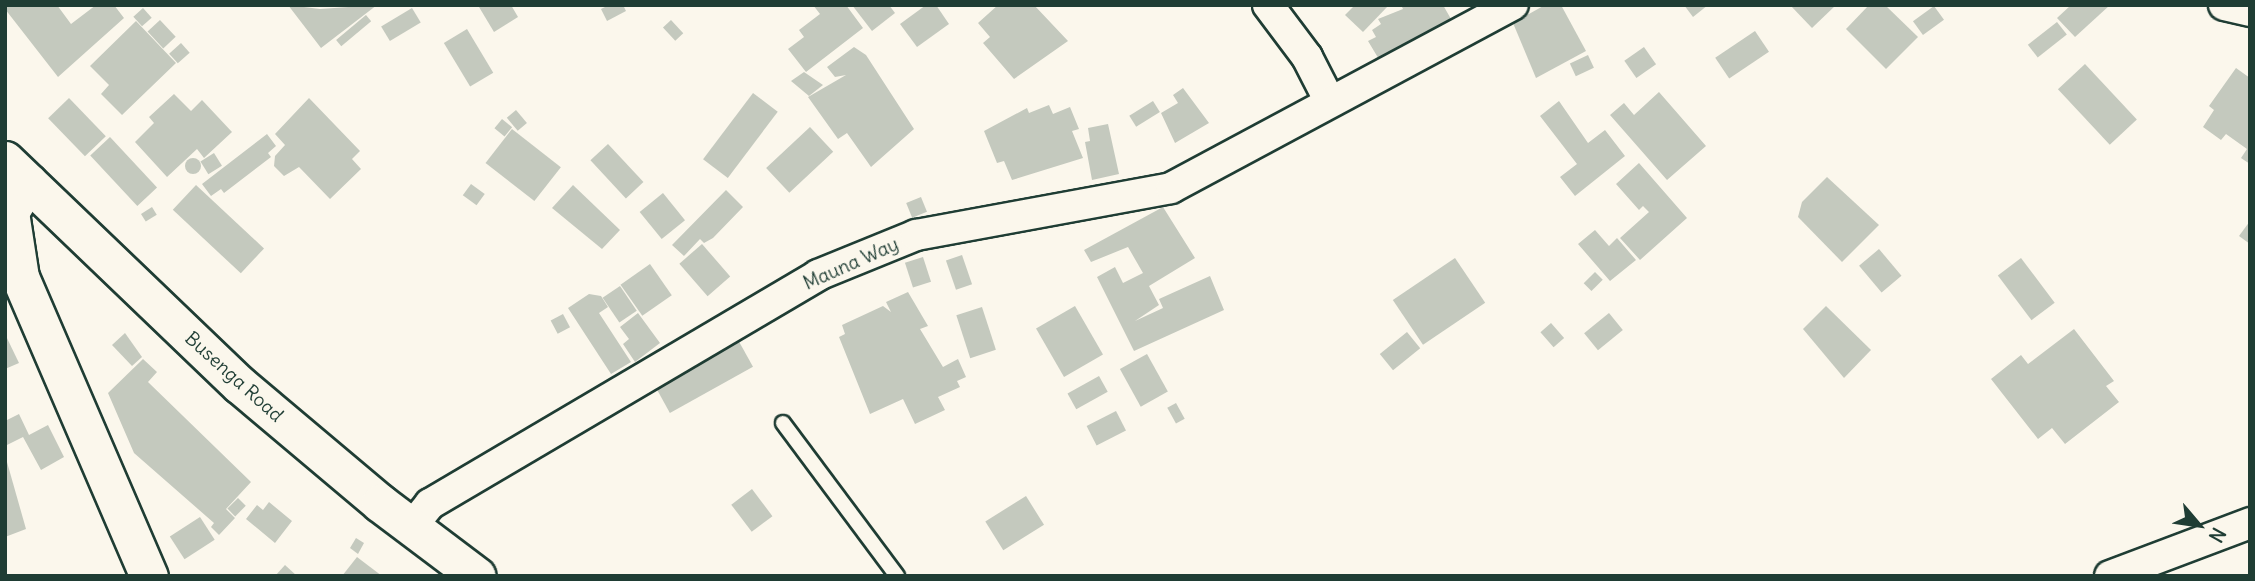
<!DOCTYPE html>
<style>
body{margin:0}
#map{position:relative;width:2255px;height:581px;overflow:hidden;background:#fbf7ec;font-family:Delius,sans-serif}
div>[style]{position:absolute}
.building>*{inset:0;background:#c4c9be;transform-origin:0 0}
.round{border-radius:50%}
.roads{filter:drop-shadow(2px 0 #1f3d34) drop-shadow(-2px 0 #1f3d34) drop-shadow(0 2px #1f3d34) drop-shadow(0 -2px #1f3d34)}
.service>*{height:14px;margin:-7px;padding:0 7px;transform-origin:7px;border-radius:7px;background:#fbf7ec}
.minor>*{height:30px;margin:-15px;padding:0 15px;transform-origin:15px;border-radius:15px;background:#fbf7ec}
.tertiary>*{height:37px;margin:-18.5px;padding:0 18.5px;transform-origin:18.5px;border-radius:18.5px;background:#fbf7ec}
span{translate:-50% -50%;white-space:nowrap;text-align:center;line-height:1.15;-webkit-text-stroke:5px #fbf7ec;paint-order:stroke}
.street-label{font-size:19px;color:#1f3d34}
.frame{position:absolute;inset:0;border:7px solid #1f3d34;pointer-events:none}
.north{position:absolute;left:2164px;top:490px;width:70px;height:70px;-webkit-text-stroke:5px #fbf7ec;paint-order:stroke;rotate:119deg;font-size:19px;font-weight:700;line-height:28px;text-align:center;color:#1f3d34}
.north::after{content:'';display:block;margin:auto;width:24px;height:32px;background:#1f3d34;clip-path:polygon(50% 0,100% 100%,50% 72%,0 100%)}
</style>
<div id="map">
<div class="building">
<i style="clip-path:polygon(8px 5px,57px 5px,71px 24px,96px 5px,114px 5px,124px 18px,58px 77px,5px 9px)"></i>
<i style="clip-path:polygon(288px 5px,320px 9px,377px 5px,321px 48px)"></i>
<i style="clip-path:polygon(511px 5px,518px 17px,494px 32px,479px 7px)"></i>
<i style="clip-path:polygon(609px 5px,623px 5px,626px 11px,607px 21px,601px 9px)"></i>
<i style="clip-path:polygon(813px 5px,846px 5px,863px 28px,806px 72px,788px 49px,804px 37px,799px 30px,820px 14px)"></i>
<i style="clip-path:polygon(852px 5px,889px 5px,895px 13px,872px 31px)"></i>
<i style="clip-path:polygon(926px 5px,936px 5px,949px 24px,917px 47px,900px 24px)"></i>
<i style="clip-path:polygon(998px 5px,1034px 5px,1068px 41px,1014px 79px,983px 43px,990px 37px,978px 23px)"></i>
<i style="clip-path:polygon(1355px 5px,1389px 5px,1363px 32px,1345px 15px)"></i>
<i style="clip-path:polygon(1401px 5px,1443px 5px,1455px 26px,1383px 66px,1368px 41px,1376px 37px,1372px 30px,1381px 24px,1378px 19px,1403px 9px)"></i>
<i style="clip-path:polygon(1545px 5px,1561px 5px,1586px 51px,1536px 78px,1513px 23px)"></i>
<i style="clip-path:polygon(1684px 5px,1708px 5px,1693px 17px)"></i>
<i style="clip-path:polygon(1790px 5px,1836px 5px,1812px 28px)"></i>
<i style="clip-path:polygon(1869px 5px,1885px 5px,1918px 37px,1886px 69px,1846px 29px)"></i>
<i style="clip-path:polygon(2071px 5px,2110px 5px,2075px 37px,2057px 18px)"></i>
<i style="left:1934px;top:6px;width:17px;height:26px;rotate:54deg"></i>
<i style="left:143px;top:8px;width:13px;height:13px;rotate:48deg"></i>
<i style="left:412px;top:8px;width:17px;height:36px;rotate:59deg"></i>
<i style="left:366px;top:15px;width:8px;height:39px;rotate:50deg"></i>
<i style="left:160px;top:20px;width:23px;height:17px;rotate:47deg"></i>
<i style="left:671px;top:20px;width:18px;height:11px;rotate:47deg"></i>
<i style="clip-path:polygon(136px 21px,176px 63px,122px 115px,101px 94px,109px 85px,90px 66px)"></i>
<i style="left:2057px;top:22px;width:16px;height:37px;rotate:52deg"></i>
<i style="left:467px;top:29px;width:51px;height:27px;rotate:59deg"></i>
<i style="left:1755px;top:31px;width:25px;height:48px;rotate:56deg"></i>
<i style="left:181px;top:43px;width:13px;height:16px;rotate:48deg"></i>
<i style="clip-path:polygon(854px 47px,866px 55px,914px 129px,871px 167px,847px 133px,838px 139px,808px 97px,846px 75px,835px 77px,827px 67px)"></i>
<i style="left:1644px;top:47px;width:21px;height:24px;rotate:55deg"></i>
<i style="left:1588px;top:55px;width:14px;height:20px;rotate:65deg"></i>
<i style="left:2085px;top:64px;width:76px;height:37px;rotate:47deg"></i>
<i style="clip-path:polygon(2236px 68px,2250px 78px,2250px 164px,2241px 158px,2247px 149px,2226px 134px,2221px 140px,2203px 127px,2214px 110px,2209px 106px)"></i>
<i style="clip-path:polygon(804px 72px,823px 85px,809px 96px,791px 81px)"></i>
<i style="clip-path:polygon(1183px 88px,1209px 123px,1175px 143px,1161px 113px,1178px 103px,1173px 95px)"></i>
<i style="clip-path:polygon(1659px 92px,1706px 146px,1667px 180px,1610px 115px,1624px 103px,1634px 115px)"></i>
<i style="left:753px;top:93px;width:31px;height:83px;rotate:37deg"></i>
<i style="clip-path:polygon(174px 94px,191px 111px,202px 100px,232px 132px,204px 158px,197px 149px,167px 177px,135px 142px,154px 123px,149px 117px)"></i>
<i style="left:69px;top:98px;width:53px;height:29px;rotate:46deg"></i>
<i style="clip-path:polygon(309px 98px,360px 151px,352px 159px,361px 169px,330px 199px,299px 167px,284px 176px,274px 166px,275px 156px,285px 145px,275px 134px)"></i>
<i style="left:1153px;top:101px;width:13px;height:28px;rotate:58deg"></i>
<i style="clip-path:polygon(1559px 101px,1588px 143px,1605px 130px,1625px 156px,1575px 196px,1560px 177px,1577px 164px,1540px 116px)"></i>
<i style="clip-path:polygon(1049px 105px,1053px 114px,1070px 107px,1079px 129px,1072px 131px,1083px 158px,1012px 180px,1004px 161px,997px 163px,984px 131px,1027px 108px,1029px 113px)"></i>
<i style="left:516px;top:110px;width:17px;height:12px;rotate:50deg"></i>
<i style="left:502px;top:119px;width:13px;height:12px;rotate:39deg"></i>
<i style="clip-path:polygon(1108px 124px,1119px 174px,1092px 180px,1085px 142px,1090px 141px,1088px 128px)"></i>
<i style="left:810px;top:127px;width:34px;height:60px;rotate:47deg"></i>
<i style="left:512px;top:129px;width:62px;height:43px;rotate:38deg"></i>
<i style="clip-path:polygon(267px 134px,276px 146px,268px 153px,271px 157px,224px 193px,221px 189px,211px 196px,202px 184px)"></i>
<i style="left:110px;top:137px;width:69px;height:27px;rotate:47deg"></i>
<i style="left:608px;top:144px;width:52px;height:24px;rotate:47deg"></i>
<i style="left:214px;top:153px;width:15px;height:16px;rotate:58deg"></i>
<i class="round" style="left:185px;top:158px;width:16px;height:16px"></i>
<i style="clip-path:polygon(1639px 163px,1687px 218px,1640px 260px,1620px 238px,1649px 212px,1643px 206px,1639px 210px,1616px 184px)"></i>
<i style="clip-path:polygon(1827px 177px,1879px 225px,1842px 262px,1798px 217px,1802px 202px)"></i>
<i style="left:471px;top:184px;width:17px;height:14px;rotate:36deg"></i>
<i style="left:196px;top:185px;width:93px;height:34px;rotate:43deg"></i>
<i style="clip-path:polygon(573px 185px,620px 230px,602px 249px,552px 208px)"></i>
<i style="clip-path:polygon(726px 190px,743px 207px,713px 238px,704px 243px,700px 239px,684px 256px,672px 245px)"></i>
<i style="left:663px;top:193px;width:35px;height:30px;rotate:51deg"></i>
<i style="left:921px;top:197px;width:16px;height:16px;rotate:68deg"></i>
<i style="left:152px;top:207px;width:9px;height:13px;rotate:58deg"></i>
<i style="clip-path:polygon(1163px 207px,1195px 258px,1149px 286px,1159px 305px,1135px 321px,1163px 308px,1159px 299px,1210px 276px,1224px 310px,1134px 351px,1097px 277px,1115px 267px,1123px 283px,1143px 273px,1128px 247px,1091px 262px,1084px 250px)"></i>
<i style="clip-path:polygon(2250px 221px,2250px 244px,2239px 236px)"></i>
<i style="clip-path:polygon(1595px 230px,1609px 246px,1617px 238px,1636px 260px,1610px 281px,1578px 244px)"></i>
<i style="left:702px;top:244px;width:43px;height:30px;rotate:49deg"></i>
<i style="left:1879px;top:249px;width:35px;height:26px;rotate:50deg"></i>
<i style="left:962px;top:255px;width:31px;height:17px;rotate:71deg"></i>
<i style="left:923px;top:257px;width:26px;height:19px;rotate:72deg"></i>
<i style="left:1455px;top:258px;width:54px;height:75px;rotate:56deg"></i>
<i style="left:2021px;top:258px;width:56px;height:29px;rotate:53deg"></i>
<i style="left:650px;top:264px;width:38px;height:36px;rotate:55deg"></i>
<i style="left:1595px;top:272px;width:11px;height:16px;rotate:45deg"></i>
<i style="left:620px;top:286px;width:30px;height:21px;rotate:56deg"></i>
<i style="clip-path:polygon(908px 292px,928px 326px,920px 329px,943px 367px,958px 359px,966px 377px,957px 381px,960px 387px,938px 397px,945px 410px,915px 424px,903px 399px,870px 414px,839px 337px,845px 334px,842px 325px,883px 306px,891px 312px,886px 302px)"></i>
<i style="clip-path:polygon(589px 294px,601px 296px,608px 307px,599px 313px,631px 362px,611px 374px,568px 308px)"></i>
<i style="left:1075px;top:306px;width:56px;height:45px;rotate:60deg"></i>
<i style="clip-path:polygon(1826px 306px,1871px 350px,1844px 378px,1803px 329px)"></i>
<i style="left:982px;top:307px;width:45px;height:27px;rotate:72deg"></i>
<i style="clip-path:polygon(638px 313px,660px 343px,635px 362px,623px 344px,629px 339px,620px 327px)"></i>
<i style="left:1609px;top:313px;width:22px;height:32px;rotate:51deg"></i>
<i style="left:563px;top:314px;width:15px;height:14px;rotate:62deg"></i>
<i style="left:1551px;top:323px;width:20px;height:14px;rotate:49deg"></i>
<i style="clip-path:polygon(2074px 329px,2114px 381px,2106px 386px,2119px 402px,2065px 444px,2052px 428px,2038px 439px,1991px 379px,2021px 355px,2028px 364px)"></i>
<i style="left:1407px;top:332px;width:21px;height:35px;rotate:51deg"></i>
<i style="clip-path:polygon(125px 333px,142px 357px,132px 366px,112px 345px)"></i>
<i style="clip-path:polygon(5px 334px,19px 363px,5px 369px)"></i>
<i style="left:737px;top:338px;width:33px;height:95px;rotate:61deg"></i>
<i style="left:1147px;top:354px;width:43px;height:31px;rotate:61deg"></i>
<i style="clip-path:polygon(143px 359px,157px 372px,148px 382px,251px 482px,226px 509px,235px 518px,219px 535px,211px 527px,214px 523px,134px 453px,108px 393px)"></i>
<i style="left:1099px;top:376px;width:18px;height:36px;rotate:61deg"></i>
<i style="left:1176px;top:403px;width:18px;height:10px;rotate:61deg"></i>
<i style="left:1116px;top:411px;width:22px;height:33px;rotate:63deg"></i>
<i style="clip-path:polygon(19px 414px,29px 435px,48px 425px,64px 457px,41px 470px,23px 437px,5px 446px,5px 421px)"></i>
<i style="clip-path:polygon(5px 455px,26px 529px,5px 537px)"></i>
<i style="left:752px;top:489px;width:34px;height:26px;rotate:53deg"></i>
<i style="left:1026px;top:496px;width:34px;height:48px;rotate:58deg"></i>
<i style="left:238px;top:498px;width:11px;height:15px;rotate:45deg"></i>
<i style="clip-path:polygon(269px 502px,292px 521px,275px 543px,246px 519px,257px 505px,263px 510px)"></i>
<i style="left:200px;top:517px;width:27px;height:36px;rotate:57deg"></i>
<i style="clip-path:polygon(356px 538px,364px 543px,358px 554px,350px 548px)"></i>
<i style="clip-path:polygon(357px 557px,382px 576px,342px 576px)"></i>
<i style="clip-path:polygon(285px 565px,297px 576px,275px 576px)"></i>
</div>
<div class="roads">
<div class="service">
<i style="left:783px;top:423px;width:191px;rotate:53.3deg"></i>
</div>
<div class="minor">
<i style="left:1268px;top:5px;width:65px;rotate:53.1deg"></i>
<i style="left:1307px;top:57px;width:48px;rotate:62.9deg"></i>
<i style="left:2224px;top:5px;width:27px;rotate:13deg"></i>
<i style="left:413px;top:525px;width:27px;rotate:-51deg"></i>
<i style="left:430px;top:504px;width:451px;rotate:-30.5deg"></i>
<i style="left:818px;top:275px;width:106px;rotate:-22.2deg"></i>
<i style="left:916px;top:235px;width:259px;rotate:-10.4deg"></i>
<i style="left:1171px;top:188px;width:388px;rotate:-28.2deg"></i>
<i style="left:2110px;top:576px;width:150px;rotate:-20.7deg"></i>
</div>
<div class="tertiary">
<i style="left:5px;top:160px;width:325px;rotate:43.8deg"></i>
<i style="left:240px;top:385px;width:183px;rotate:40.1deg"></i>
<i style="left:380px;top:503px;width:121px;rotate:37deg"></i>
<i style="left:28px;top:182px;width:35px;rotate:121deg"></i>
<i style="left:10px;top:212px;width:66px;rotate:81.3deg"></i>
<i style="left:20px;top:277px;width:326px;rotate:66.7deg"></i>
</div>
</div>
<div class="street-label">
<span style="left:851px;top:264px;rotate:-24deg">Mauna Way</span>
<span style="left:234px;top:377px;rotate:42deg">Busenga Road</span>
</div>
<div class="frame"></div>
<div class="north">N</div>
</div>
